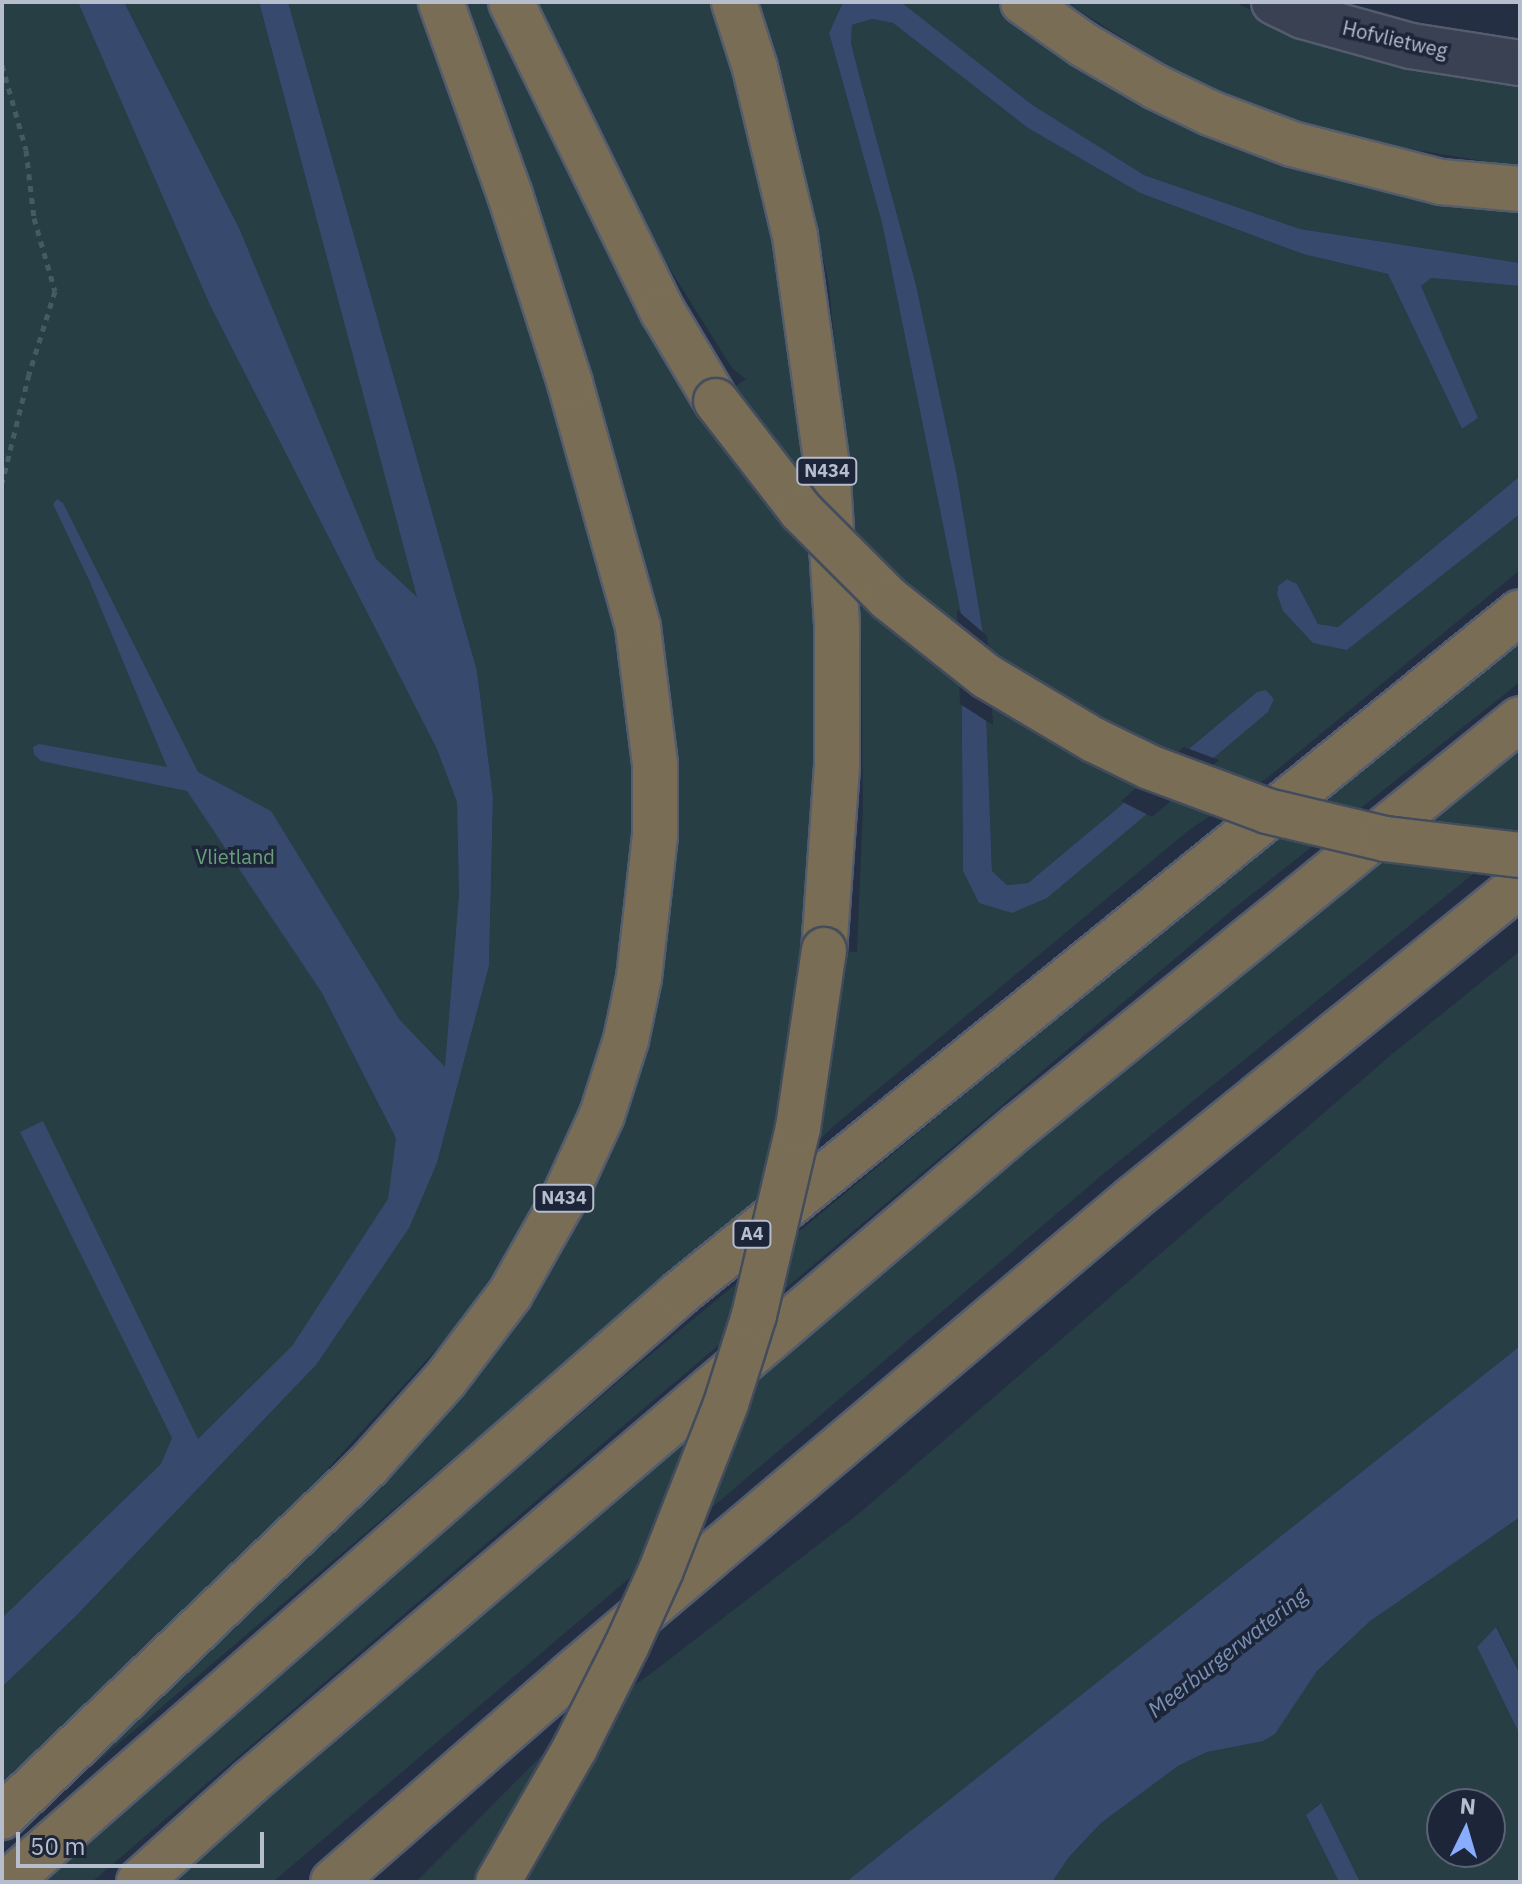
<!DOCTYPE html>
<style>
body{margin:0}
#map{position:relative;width:1522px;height:1884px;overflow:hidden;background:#242f43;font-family:"IBM Plex Sans",sans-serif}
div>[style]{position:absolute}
.green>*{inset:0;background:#263e44}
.water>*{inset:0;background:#37496c}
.pier>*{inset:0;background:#242f43}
.path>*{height:5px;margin-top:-2.5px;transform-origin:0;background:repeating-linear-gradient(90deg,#455b61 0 6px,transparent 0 12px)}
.roads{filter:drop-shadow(2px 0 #545c6d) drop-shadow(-2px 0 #545c6d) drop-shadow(0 2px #545c6d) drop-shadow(0 -2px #545c6d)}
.minor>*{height:44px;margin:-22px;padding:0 22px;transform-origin:22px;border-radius:22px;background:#394153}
.highway>*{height:44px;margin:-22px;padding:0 22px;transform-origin:22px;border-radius:22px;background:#796e55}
.bridges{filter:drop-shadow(2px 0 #434c5d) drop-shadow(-2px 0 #434c5d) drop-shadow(0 2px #434c5d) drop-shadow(0 -2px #434c5d)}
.highway-bridge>*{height:44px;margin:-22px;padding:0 22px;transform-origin:22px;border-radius:22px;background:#796e55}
span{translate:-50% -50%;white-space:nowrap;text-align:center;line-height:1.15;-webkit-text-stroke:7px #1d2638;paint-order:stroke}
.shield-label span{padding:2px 6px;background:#1d2638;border:2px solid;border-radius:6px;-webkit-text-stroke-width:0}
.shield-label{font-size:18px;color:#b6bdcd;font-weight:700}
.street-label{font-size:20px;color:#b6bdcd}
.park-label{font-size:20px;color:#6b9f7b}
.water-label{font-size:22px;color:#7b90b6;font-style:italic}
.frame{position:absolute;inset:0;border:4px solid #b6bdcd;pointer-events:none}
.north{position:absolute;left:1426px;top:1788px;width:80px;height:80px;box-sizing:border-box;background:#1d2638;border:2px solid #5a6274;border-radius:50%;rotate:5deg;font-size:22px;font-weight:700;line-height:32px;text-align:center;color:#b6bdcd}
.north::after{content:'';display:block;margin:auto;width:28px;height:36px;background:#88adff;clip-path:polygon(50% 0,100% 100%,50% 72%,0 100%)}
.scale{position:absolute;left:16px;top:1832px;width:248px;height:36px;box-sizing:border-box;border:4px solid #b6bdcd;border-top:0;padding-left:10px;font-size:24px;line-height:28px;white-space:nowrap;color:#b6bdcd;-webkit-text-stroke:6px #1d2638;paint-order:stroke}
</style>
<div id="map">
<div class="green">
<i style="clip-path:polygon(2px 2px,95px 2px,465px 754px,469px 958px,450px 1073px,404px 1200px,294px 1369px,2px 1661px)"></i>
<i style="clip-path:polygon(124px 2px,259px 2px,418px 598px,376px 560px,240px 230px)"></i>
<i style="clip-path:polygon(288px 2px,424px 2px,560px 383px,618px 640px,640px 801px,620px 974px,601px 1048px,577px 1116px,528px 1222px,461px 1322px,312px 1486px,2px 1793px,2px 1687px,77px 1615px,316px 1365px,437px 1163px,489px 966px,493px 797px,477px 671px)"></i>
<i style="clip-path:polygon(450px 2px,492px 2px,697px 412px,746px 379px,732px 368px,658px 250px,535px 2px,722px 2px,762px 145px,818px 476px,825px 765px,807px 949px,857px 952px,863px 804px,861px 621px,829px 285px,796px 132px,758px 2px,843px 2px,829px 33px,882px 223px,961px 614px,963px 871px,1012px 913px,1257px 692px,1028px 883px,1007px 885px,992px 871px,983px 633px,957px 476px,916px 285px,861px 82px,851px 43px,852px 25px,872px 19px,893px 23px,1028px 128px,1140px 193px,1303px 254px,1388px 274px,1462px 429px,1478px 418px,1420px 286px,1431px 278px,1520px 286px,1520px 476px,1338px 627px,1318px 624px,1297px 584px,1288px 579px,1278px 586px,1277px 594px,1347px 650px,1520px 514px,1520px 570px,1266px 779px,1189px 830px,835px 1125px,762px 1195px,2px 1843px,2px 1836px,569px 1224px,667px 822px)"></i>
<i style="clip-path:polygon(901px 2px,1005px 2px,1081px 56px,1520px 203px,1520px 263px,1300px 229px,1144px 175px,1031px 104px)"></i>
<i style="clip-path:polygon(1066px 2px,1234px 2px,1292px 29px,1520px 74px,1520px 167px,1398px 147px,1295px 123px,1176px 72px)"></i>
<i style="clip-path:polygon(1520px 643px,1520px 682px,1237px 906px,629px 1421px,92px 1882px,40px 1882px,626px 1375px,1223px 880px)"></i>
<i style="clip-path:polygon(1520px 742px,1520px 836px,1102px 1175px,273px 1882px,170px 1882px,474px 1614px,1057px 1117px)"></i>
<i style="clip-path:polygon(1520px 951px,1520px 1346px,846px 1882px,416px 1882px,560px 1737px,649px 1675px,862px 1511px,1391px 1055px)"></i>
<i style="clip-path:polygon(evenodd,1520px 1517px,1520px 1674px,1497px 1627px,1477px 1647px,1520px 1735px,1520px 1882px,1360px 1882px,1320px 1803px,1306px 1815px,1339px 1882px,1052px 1882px,1069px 1857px,1101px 1823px,1178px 1766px,1207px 1752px,1275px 1734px,1317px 1671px,1369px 1622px,1520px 1517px,1442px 1804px,1490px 1804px,1490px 1852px,1442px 1852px,1442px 1804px)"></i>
</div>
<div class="water">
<i style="clip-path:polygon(78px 2px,124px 2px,240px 230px,376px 559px,417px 597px,259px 2px,288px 2px,477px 671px,493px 797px,489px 966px,437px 1163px,409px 1228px,316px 1365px,77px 1615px,2px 1687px,2px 1618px,161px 1464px,172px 1438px,20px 1132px,43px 1121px,198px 1439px,292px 1346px,388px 1199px,396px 1138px,322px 993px,187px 791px,41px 761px,34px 754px,33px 747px,39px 744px,167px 767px,90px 582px,53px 504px,57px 499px,63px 503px,198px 772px,271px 811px,399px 1019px,445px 1067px,459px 894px,457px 802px,437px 749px,210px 305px)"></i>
<i style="clip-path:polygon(843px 2px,901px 2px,1031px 104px,1144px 175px,1300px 229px,1520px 263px,1520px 286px,1431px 278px,1421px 286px,1478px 418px,1462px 429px,1388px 274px,1303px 254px,1140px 193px,1028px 128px,893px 23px,872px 19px,852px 25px,851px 43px,861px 82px,916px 285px,957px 476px,983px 633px,992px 871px,1007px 885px,1028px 883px,1257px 692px,1266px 690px,1274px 699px,1268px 712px,1047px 898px,1012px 913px,979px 903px,963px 871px,961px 614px,882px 223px,829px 33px)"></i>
<i style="clip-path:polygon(1520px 476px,1520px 514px,1347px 650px,1313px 643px,1283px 611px,1277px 594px,1278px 586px,1287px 579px,1297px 584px,1318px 624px,1338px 627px)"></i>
<i style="clip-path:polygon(1520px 1346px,1520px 1517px,1369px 1622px,1317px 1671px,1275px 1734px,1263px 1741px,1207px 1752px,1178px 1766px,1101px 1823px,1069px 1857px,1052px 1882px,846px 1882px)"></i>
<i style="clip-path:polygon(1496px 1627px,1520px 1674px,1520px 1735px,1477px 1647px)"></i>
<i style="clip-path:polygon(1321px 1803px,1360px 1882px,1339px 1882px,1306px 1815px)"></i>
</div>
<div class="pier">
<i style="clip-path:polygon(957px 610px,987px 636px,993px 725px,960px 704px)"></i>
<i style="clip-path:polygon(1184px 747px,1219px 760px,1152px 817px,1121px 801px)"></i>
</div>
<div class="path">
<i style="left:2px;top:65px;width:88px;rotate:74.2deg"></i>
<i style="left:26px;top:150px;width:68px;rotate:83.3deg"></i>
<i style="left:34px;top:218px;width:76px;rotate:74deg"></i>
<i style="left:55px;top:291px;width:87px;rotate:107.4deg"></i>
<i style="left:29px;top:374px;width:112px;rotate:103.9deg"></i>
</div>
<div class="roads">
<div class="minor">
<i style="left:1274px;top:2px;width:32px;rotate:26deg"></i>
<i style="left:1303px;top:16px;width:112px;rotate:15.5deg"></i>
<i style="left:1411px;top:46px;width:110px;rotate:8.9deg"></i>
</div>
<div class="highway">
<i style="left:511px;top:2px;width:345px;rotate:63.9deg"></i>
<i style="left:663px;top:312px;width:104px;rotate:59.2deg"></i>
<i style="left:734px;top:2px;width:69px;rotate:72.3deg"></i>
<i style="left:755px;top:68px;width:173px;rotate:76.6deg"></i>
<i style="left:795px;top:236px;width:232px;rotate:82.1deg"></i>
<i style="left:827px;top:466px;width:161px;rotate:86.4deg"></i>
<i style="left:837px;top:627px;width:139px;rotate:90deg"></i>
<i style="left:837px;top:766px;width:184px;rotate:94deg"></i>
<i style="left:1023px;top:2px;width:75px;rotate:35.2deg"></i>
<i style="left:1084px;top:45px;width:83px;rotate:30.3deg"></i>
<i style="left:1156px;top:87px;width:60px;rotate:25.7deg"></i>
<i style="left:1210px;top:113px;width:88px;rotate:20.7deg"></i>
<i style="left:1292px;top:144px;width:154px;rotate:14.3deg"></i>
<i style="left:1441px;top:182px;width:79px;rotate:5.1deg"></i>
<i style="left:2px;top:1817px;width:507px;rotate:-43.8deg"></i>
<i style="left:368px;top:1466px;width:115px;rotate:-48.2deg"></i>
<i style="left:445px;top:1380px;width:108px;rotate:-52.9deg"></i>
<i style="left:510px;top:1294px;width:103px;rotate:-60.5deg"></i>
<i style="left:561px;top:1204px;width:98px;rotate:-65.3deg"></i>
<i style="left:602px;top:1115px;width:79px;rotate:-72.3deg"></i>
<i style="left:626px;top:1040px;width:63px;rotate:-78.2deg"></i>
<i style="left:639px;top:978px;width:143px;rotate:-83.6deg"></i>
<i style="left:655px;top:836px;width:72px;rotate:-90deg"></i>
<i style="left:655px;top:764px;width:138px;rotate:-97.1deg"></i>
<i style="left:638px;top:627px;width:253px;rotate:-105.6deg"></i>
<i style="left:570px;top:383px;width:197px;rotate:-107.7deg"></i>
<i style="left:510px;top:195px;width:205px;rotate:-109.7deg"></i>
<i style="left:8px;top:1882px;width:894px;rotate:-41.23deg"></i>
<i style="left:680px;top:1293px;width:1081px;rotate:-39.03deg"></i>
<i style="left:139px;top:1882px;width:149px;rotate:-42deg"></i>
<i style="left:250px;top:1782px;width:1011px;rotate:-40.47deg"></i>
<i style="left:1019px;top:1126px;width:645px;rotate:-39.09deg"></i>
<i style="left:333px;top:1882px;width:313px;rotate:-41.1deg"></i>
<i style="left:569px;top:1676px;width:738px;rotate:-40.27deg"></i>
<i style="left:1132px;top:1199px;width:499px;rotate:-39deg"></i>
</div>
</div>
<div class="bridges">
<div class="highway-bridge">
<i style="left:716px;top:401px;width:139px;rotate:52.3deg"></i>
<i style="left:801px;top:511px;width:124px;rotate:45deg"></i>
<i style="left:889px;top:599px;width:124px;rotate:38.4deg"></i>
<i style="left:986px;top:676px;width:126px;rotate:30.7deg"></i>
<i style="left:1094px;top:740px;width:61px;rotate:26.1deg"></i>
<i style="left:1149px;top:767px;width:126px;rotate:20.4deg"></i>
<i style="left:1267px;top:811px;width:121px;rotate:13.3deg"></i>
<i style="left:1385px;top:839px;width:136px;rotate:6.8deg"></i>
<i style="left:498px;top:1882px;width:155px;rotate:-60.1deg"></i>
<i style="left:575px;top:1748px;width:115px;rotate:-63.2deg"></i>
<i style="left:627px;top:1645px;width:82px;rotate:-65.6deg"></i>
<i style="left:661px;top:1570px;width:178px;rotate:-68.6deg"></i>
<i style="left:726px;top:1404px;width:93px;rotate:-72.5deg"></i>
<i style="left:754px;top:1315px;width:192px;rotate:-76.8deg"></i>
<i style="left:798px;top:1128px;width:180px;rotate:-81.7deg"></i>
</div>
</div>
<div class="shield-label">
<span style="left:827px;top:471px">N434</span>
<span style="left:564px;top:1198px">N434</span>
<span style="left:752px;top:1234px">A4</span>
</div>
<div class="street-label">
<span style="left:1395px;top:39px;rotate:13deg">Hofvlietweg</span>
</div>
<div class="park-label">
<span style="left:235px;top:856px">Vlietland</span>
</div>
<div class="water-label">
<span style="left:1227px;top:1652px;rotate:-38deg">Meerburgerwatering</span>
</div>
<div class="frame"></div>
<div class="north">N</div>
<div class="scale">50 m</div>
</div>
